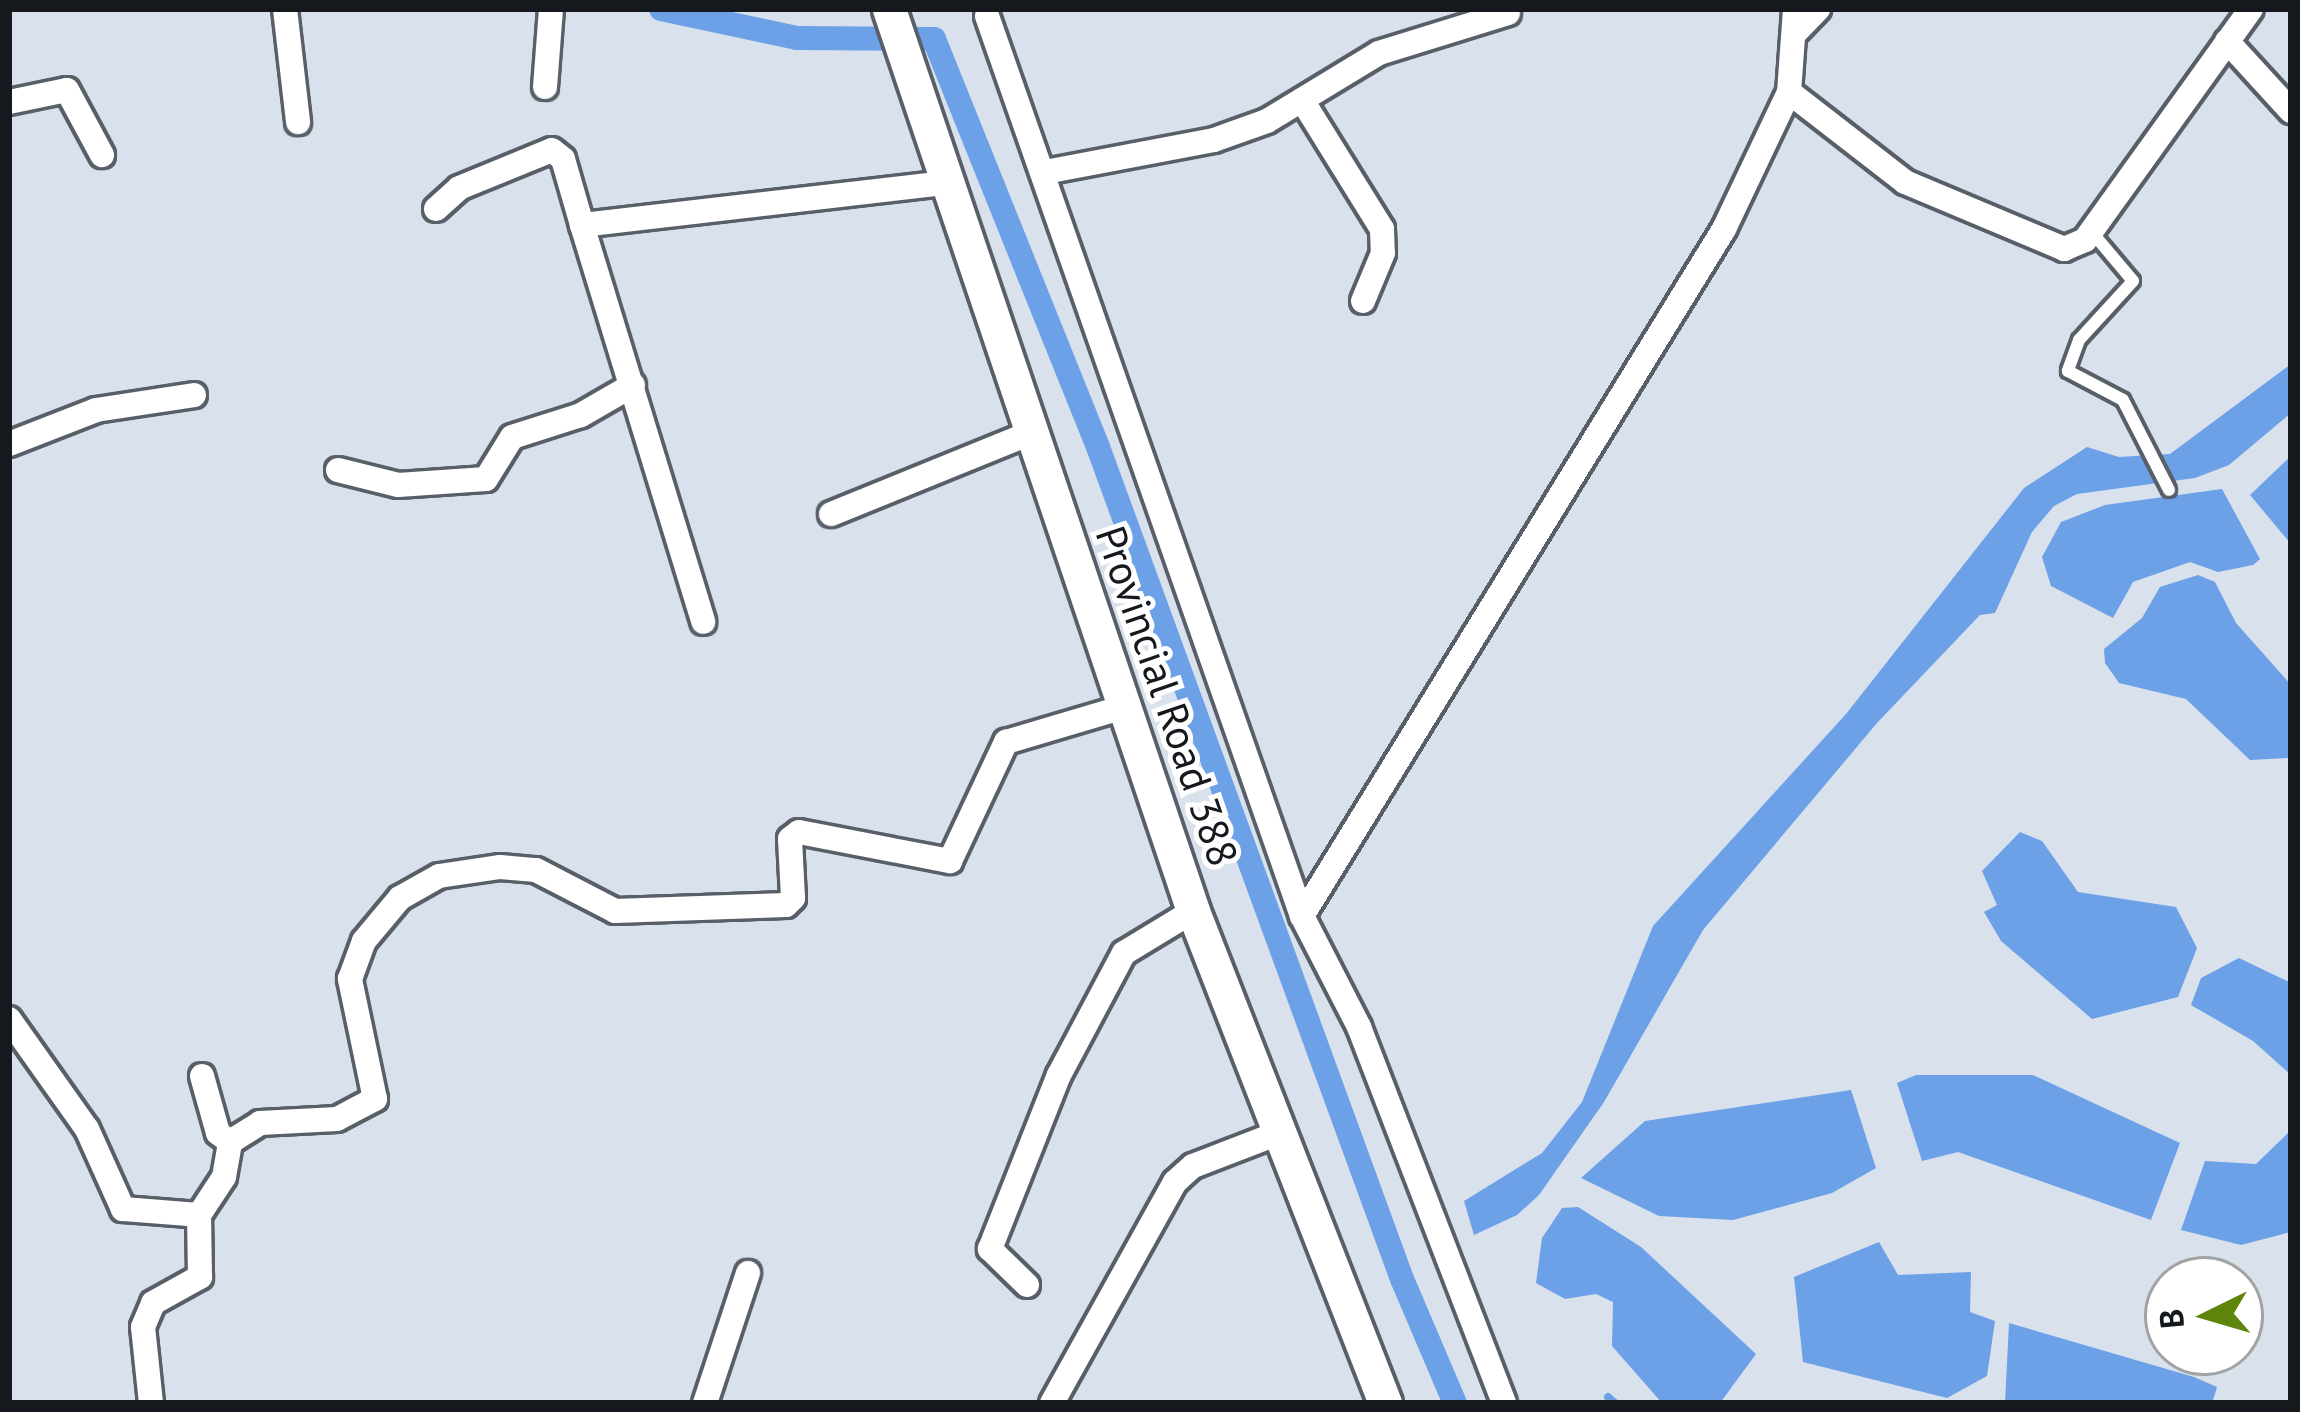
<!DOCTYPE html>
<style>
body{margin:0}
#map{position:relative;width:2300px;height:1412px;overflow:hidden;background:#d9e1ec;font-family:"PT Sans",sans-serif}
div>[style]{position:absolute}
.water>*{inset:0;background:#6ca1e8}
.stream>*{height:8px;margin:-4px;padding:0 4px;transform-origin:4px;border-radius:4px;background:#6ca1e8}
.canal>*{height:24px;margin:-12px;padding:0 12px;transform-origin:12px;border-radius:12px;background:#6ca1e8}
.roads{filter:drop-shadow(3px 0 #585f68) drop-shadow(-3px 0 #585f68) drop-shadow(0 3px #585f68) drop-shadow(0 -3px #585f68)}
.lane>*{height:12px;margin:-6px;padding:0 6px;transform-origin:6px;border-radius:6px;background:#fff}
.street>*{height:24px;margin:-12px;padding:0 12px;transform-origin:12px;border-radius:12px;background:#fff}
.secondary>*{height:33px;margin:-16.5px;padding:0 16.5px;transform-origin:16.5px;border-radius:16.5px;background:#fff}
span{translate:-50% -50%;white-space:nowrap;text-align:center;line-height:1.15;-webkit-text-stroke:10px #fff;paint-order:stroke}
.street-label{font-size:42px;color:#15181c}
.frame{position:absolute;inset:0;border:12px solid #15181c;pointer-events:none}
.north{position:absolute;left:2144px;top:1256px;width:120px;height:120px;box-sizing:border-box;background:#fff;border:3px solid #a1a3a4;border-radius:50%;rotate:265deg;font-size:33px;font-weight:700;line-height:48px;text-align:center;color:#15181c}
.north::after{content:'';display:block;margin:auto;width:42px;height:54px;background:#5e860c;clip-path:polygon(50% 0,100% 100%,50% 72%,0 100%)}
</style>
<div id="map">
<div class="water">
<i style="clip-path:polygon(2291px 364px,2291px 413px,2229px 465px,2195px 478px,2077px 494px,2054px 506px,2032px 532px,1995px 613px,1980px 615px,1877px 723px,1703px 930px,1604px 1102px,1539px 1195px,1517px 1215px,1474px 1235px,1464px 1201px,1542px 1153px,1582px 1102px,1653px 926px,1846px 714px,2024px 488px,2087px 447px,2119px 457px,2170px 454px)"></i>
<i style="clip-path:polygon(2291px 456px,2291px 544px,2250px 495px)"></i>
<i style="clip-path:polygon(2222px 489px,2260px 559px,2253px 565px,2218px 572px,2190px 562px,2133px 582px,2113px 618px,2051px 586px,2042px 557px,2061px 522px,2105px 505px)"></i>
<i style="clip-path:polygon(2198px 575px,2215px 582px,2236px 623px,2291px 685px,2290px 758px,2250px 760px,2186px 699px,2119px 683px,2105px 663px,2104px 649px,2142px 618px,2160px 587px)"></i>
<i style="clip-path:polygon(2020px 832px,2042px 841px,2078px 892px,2176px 907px,2197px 948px,2178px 997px,2092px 1019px,2001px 941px,1984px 912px,1997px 905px,1982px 871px)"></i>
<i style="clip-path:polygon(2239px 958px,2291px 983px,2291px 1075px,2253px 1041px,2191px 1005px,2201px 978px)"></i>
<i style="clip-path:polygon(1916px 1075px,2033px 1075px,2180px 1143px,2151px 1220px,1958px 1152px,1922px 1161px,1897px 1083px)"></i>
<i style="clip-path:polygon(1851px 1090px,1876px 1168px,1832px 1193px,1733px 1220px,1659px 1216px,1581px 1178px,1645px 1121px)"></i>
<i style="clip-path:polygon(2291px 1130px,2291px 1232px,2241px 1245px,2181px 1230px,2205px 1161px,2256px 1164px)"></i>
<i style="clip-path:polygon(1578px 1207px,1641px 1247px,1756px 1354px,1720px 1403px,1662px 1403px,1612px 1346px,1613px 1302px,1596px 1294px,1565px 1299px,1536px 1283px,1542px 1238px,1562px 1208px)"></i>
<i style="clip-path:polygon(1879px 1242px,1898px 1275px,1971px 1272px,1970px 1312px,1995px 1321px,1987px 1376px,1947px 1398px,1803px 1362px,1794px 1277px)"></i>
<i style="clip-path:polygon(2009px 1323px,2194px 1377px,2217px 1387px,2212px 1403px,2005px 1403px)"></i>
</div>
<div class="stream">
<i style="left:1608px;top:1397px;width:9px;rotate:41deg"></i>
</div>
<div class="canal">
<i style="left:661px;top:9px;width:139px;rotate:12deg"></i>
<i style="left:797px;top:38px;width:137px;rotate:0.4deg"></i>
<i style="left:934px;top:39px;width:440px;rotate:68.1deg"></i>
<i style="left:1098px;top:447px;width:886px;rotate:69.93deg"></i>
<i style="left:1402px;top:1279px;width:135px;rotate:66.9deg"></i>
</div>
<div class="roads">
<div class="lane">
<i style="left:2096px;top:237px;width:57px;rotate:49.9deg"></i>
<i style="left:2133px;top:281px;width:80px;rotate:132.5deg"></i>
<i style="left:2079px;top:340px;width:33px;rotate:110deg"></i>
<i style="left:2068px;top:371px;width:62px;rotate:27.8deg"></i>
<i style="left:2123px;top:400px;width:101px;rotate:62.9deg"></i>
</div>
<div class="street">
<i style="left:285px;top:9px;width:114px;rotate:83.4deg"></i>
<i style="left:1795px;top:9px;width:83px;rotate:94.1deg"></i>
<i style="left:1789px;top:92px;width:147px;rotate:37.8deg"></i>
<i style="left:1905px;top:182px;width:173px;rotate:22.8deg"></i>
<i style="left:2064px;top:249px;width:23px;rotate:-23deg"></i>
<i style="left:2085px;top:240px;width:284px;rotate:-54.3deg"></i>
<i style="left:987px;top:16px;width:954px;rotate:70.71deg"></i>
<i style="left:1302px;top:916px;width:125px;rotate:62.8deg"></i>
<i style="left:1359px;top:1027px;width:403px;rotate:68.9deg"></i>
<i style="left:1796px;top:32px;width:32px;rotate:-46deg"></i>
<i style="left:2227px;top:41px;width:95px;rotate:47.6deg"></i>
<i style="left:545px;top:87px;width:78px;rotate:-85.6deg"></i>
<i style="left:1302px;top:100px;width:152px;rotate:58.2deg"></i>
<i style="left:1382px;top:229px;width:24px;rotate:88deg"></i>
<i style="left:1383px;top:253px;width:52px;rotate:112.6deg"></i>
<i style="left:9px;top:102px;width:59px;rotate:-11.7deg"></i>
<i style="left:67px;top:90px;width:74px;rotate:61.7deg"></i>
<i style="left:1045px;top:172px;width:172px;rotate:-10.7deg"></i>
<i style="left:1214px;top:140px;width:56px;rotate:-19.7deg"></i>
<i style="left:1267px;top:121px;width:131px;rotate:-31.3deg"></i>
<i style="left:1379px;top:53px;width:135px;rotate:-17.2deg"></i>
<i style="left:436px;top:209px;width:31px;rotate:-42deg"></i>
<i style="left:459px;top:188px;width:100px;rotate:-22.2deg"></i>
<i style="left:552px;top:150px;width:14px;rotate:39deg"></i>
<i style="left:563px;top:159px;width:69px;rotate:73.9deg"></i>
<i style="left:582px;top:225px;width:365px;rotate:-6.6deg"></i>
<i style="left:582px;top:225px;width:415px;rotate:73deg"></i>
<i style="left:9px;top:444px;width:93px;rotate:-21.3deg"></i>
<i style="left:96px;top:410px;width:99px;rotate:-8.7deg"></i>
<i style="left:338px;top:470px;width:62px;rotate:14deg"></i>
<i style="left:398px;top:485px;width:88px;rotate:-3.9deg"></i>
<i style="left:486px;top:479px;width:49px;rotate:-58.2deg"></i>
<i style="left:512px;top:437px;width:72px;rotate:-17.7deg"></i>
<i style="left:581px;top:415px;width:60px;rotate:-30deg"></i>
<i style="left:831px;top:514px;width:215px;rotate:-22.1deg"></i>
<i style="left:1302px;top:916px;width:806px;rotate:-58.44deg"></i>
<i style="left:1724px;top:229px;width:152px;rotate:-64.6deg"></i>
<i style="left:9px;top:1019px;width:135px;rotate:54.7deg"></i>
<i style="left:87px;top:1129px;width:88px;rotate:65.8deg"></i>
<i style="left:123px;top:1209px;width:76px;rotate:4.5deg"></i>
<i style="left:202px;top:1076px;width:59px;rotate:74.3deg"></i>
<i style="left:218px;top:1133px;width:15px;rotate:37deg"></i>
<i style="left:1027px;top:1285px;width:52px;rotate:-135.8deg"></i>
<i style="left:990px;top:1249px;width:187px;rotate:-68.4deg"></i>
<i style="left:1059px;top:1075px;width:138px;rotate:-62deg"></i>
<i style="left:1124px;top:953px;width:81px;rotate:-31.3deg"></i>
<i style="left:151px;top:1403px;width:76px;rotate:-96deg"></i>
<i style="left:143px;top:1327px;width:26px;rotate:-67deg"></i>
<i style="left:153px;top:1303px;width:54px;rotate:-29deg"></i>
<i style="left:200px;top:1277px;width:62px;rotate:-90.9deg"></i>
<i style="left:199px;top:1215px;width:45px;rotate:-56.7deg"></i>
<i style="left:224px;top:1177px;width:36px;rotate:-80deg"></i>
<i style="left:230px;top:1142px;width:36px;rotate:-32deg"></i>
<i style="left:260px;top:1123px;width:77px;rotate:-3deg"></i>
<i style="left:337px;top:1119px;width:43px;rotate:-27.8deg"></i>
<i style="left:375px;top:1099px;width:123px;rotate:-101.8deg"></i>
<i style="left:350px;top:979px;width:40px;rotate:-69.8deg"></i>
<i style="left:364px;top:941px;width:56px;rotate:-50.1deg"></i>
<i style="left:400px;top:898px;width:45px;rotate:-29.4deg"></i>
<i style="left:439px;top:876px;width:62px;rotate:-8.4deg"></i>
<i style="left:500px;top:867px;width:36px;rotate:5deg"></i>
<i style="left:536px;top:870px;width:89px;rotate:27.4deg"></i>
<i style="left:615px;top:911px;width:171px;rotate:-2deg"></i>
<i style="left:786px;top:905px;width:10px;rotate:-45deg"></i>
<i style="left:793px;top:898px;width:59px;rotate:-92.9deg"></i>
<i style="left:790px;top:839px;width:11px;rotate:-38deg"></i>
<i style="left:799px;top:832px;width:154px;rotate:10.9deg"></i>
<i style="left:950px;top:861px;width:132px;rotate:-64.8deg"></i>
<i style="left:1006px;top:742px;width:123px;rotate:-16.5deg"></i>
<i style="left:705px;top:1403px;width:137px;rotate:-71.7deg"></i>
<i style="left:1052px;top:1403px;width:253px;rotate:-60.9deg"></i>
<i style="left:1175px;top:1182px;width:24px;rotate:-42deg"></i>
<i style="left:1193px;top:1166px;width:89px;rotate:-21.1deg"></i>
</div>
<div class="secondary">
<i style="left:889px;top:9px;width:952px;rotate:71.37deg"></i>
<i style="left:1193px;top:911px;width:528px;rotate:68.68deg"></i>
</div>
</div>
<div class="street-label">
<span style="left:1167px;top:696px;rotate:71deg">Provincial Road 388</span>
</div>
<div class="frame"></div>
<div class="north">B</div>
</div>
